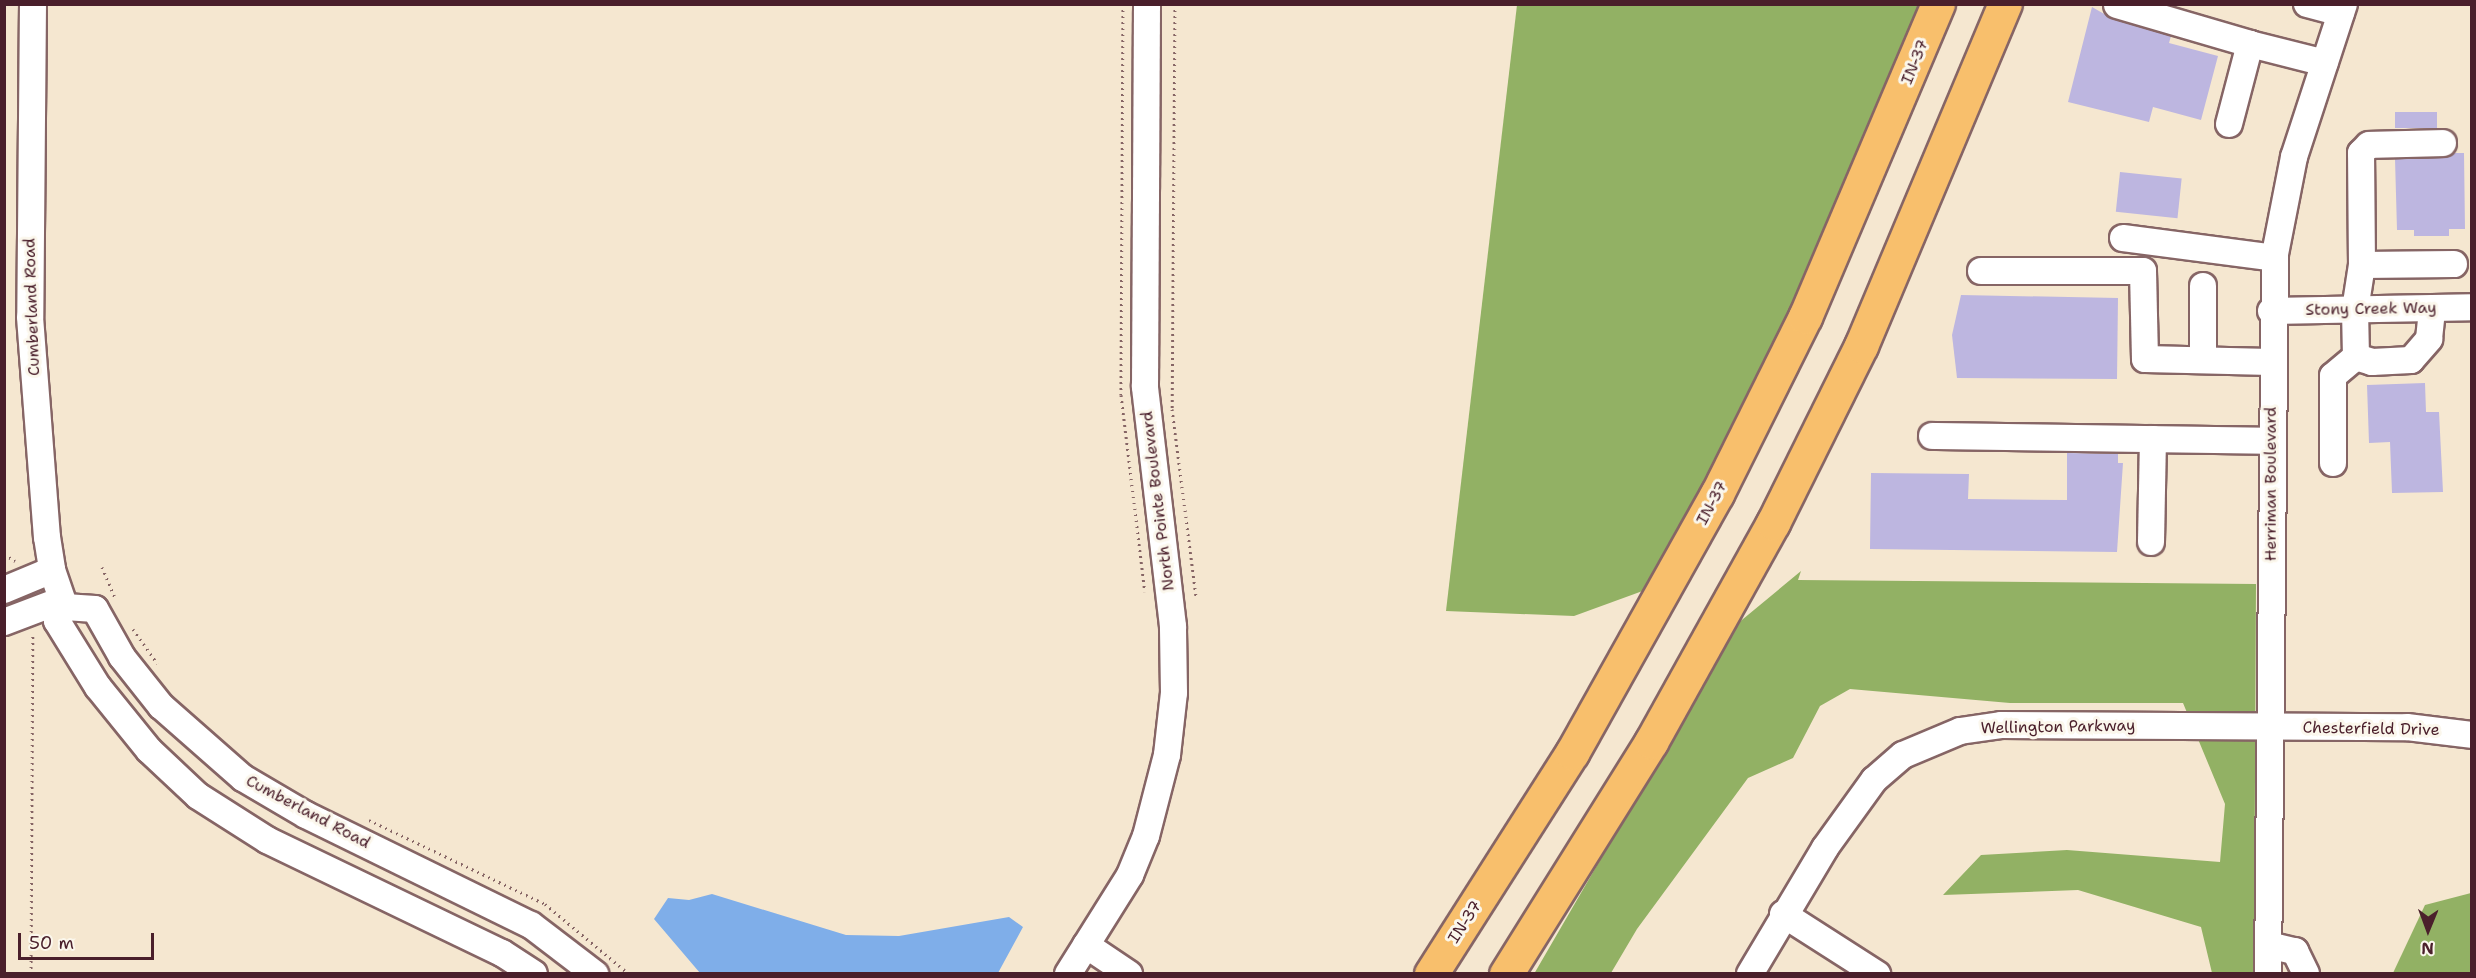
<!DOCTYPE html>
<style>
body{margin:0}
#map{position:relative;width:2476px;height:978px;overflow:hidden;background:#f5e7d0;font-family:"Shantell Sans",sans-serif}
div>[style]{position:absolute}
.forest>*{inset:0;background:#92b164}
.water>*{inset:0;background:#7faee9}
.building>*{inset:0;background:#bdb6e0;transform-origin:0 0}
.path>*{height:3px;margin-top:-1.5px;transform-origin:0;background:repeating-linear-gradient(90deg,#866565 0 1.5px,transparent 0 6px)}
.roads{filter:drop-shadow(2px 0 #866565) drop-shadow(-2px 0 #866565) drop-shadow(0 2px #866565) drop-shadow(0 -2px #866565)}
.minor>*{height:26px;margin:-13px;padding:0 13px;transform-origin:13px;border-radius:13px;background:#fff}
.highway>*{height:33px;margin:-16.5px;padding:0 16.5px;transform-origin:16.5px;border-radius:16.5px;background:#f8bf6c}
span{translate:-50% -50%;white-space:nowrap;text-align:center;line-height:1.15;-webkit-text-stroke:6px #fbf7ec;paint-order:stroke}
.street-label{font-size:16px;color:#4a1f2b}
.frame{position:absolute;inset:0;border:6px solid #4a1f2b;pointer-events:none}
.north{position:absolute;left:2398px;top:900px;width:60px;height:60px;-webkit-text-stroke:4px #fbf7ec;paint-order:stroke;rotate:181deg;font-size:16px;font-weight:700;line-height:24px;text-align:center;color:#4a1f2b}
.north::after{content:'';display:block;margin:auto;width:21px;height:27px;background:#4a1f2b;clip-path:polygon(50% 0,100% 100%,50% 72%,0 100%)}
.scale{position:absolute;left:18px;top:933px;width:136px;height:27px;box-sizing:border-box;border:3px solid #4a1f2b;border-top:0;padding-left:8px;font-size:18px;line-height:21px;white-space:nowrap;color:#4a1f2b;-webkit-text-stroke:4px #fbf7ec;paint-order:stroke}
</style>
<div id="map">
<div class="forest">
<i style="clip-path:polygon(1517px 5px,1933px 5px,1670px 581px,1574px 616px,1446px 611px)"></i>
<i style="clip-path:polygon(1801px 571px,1798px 580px,2256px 584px,2254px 973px,2212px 973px,2201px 927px,2078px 890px,1943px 895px,1981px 855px,2067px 850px,2220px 862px,2225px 804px,2183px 703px,2010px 703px,1850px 689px,1820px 706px,1793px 758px,1748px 778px,1637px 929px,1611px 973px,1534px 974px,1737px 624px)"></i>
<i style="clip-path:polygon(2471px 893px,2471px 973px,2393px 973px,2425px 905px)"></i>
</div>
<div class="water">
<i style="clip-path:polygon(712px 894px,846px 935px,899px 936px,1009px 917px,1023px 927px,998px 973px,700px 973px,654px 919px,668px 898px,689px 900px)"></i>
</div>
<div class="building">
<i style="clip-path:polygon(2092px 7px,2113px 19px,2171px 36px,2169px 43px,2218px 56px,2201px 120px,2153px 107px,2149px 122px,2068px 102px)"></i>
<i style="left:2437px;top:112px;width:16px;height:42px;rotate:90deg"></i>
<i style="clip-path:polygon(2454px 153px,2464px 153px,2465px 229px,2449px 229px,2449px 236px,2414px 236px,2414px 230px,2397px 230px,2395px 159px)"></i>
<i style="left:2120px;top:172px;width:62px;height:40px;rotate:6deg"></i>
<i style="clip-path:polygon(1961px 295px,2118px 298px,2117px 379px,1957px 378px,1952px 335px)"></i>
<i style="clip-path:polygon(2425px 383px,2426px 412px,2439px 412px,2443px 492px,2392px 493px,2390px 442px,2369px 443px,2367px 385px)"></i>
<i style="clip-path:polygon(2067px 453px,2118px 454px,2118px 463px,2123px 463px,2117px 552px,1870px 549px,1871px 473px,1969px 474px,1968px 499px,2067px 500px)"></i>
</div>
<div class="path">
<i style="left:1123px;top:4px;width:391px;rotate:90.3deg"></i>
<i style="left:1121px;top:395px;width:198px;rotate:83.1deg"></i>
<i style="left:1175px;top:4px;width:405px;rotate:90.4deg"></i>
<i style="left:1172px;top:409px;width:189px;rotate:82.7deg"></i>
<i style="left:4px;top:554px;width:13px;rotate:32deg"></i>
<i style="left:102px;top:567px;width:34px;rotate:67deg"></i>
<i style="left:133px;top:629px;width:42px;rotate:54.8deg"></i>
<i style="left:369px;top:820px;width:195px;rotate:25.5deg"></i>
<i style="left:545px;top:904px;width:109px;rotate:39.8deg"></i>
<i style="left:31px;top:974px;width:340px;rotate:-89.7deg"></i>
</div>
<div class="roads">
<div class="minor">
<i style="left:33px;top:4px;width:313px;rotate:90.5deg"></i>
<i style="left:30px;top:317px;width:221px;rotate:85.6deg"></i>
<i style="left:47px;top:537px;width:33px;rotate:81deg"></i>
<i style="left:52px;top:570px;width:39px;rotate:71deg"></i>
<i style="left:2307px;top:4px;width:35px;rotate:15deg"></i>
<i style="left:2117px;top:5px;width:139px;rotate:16.3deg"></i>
<i style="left:2229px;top:124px;width:83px;rotate:-75.3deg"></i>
<i style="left:2250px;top:44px;width:77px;rotate:14.2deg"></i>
<i style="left:2123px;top:238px;width:153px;rotate:7.5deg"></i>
<i style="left:2362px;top:265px;width:92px;rotate:-0.6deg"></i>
<i style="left:1981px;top:271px;width:162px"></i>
<i style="left:2143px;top:271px;width:88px;rotate:88.7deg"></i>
<i style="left:2145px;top:359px;width:126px;rotate:1.4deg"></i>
<i style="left:2203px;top:286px;width:74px;rotate:90deg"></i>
<i style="left:2271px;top:311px;width:201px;rotate:-1.1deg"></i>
<i style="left:2356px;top:357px;width:17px;rotate:17deg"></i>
<i style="left:2372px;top:362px;width:39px;rotate:-3deg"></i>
<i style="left:2411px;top:360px;width:28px;rotate:-49deg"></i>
<i style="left:2429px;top:339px;width:31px;rotate:-84deg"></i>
<i style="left:1932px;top:436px;width:339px;rotate:0.8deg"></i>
<i style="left:2333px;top:463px;width:87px;rotate:-90deg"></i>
<i style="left:2333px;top:376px;width:30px;rotate:-40deg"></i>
<i style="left:2356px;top:357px;width:47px;rotate:-91.2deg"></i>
<i style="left:2355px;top:310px;width:46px;rotate:-81.2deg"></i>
<i style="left:2362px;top:265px;width:112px;rotate:-90.5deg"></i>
<i style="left:2361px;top:153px;width:11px;rotate:-45deg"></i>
<i style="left:2369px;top:145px;width:74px;rotate:-1.5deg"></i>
<i style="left:2151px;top:542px;width:103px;rotate:-88.9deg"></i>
<i style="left:4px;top:590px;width:52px;rotate:-22.6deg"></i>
<i style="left:65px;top:607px;width:30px;rotate:4deg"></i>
<i style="left:95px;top:609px;width:55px;rotate:60.6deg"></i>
<i style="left:122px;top:657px;width:63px;rotate:51.5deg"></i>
<i style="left:161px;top:706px;width:109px;rotate:41.3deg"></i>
<i style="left:243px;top:778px;width:73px;rotate:30.4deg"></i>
<i style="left:306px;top:815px;width:250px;rotate:26.1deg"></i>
<i style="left:531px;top:925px;width:81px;rotate:37.4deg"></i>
<i style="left:65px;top:607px;width:16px;rotate:120deg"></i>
<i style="left:57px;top:621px;width:78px;rotate:58.2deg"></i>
<i style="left:98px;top:687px;width:81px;rotate:51deg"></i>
<i style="left:149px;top:750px;width:67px;rotate:43.2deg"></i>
<i style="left:198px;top:796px;width:82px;rotate:32.5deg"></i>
<i style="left:267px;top:840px;width:261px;rotate:25.7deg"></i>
<i style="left:502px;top:953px;width:38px;rotate:33deg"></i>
<i style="left:4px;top:622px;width:62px;rotate:-20.8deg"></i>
<i style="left:1783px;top:914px;width:112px;rotate:32.6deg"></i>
<i style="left:1086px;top:945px;width:52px;rotate:34deg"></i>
<i style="left:2268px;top:945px;width:28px;rotate:13deg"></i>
<i style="left:2295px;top:951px;width:25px;rotate:64deg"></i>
<i style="left:1068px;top:974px;width:117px;rotate:-57.9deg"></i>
<i style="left:1130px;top:875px;width:42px;rotate:-67.7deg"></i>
<i style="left:1146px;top:836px;width:84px;rotate:-75.5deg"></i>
<i style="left:1167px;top:755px;width:62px;rotate:-83.6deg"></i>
<i style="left:1174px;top:693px;width:67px;rotate:-90.9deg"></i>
<i style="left:1173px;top:626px;width:241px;rotate:-96.7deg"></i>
<i style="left:1145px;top:387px;width:383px;rotate:-89.7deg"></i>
<i style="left:1750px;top:974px;width:147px;rotate:-59.2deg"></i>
<i style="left:1825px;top:848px;width:84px;rotate:-54.2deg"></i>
<i style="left:1874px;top:780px;width:38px;rotate:-41deg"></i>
<i style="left:1903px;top:755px;width:62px;rotate:-22.8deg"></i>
<i style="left:1960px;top:731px;width:41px;rotate:-8.3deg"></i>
<i style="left:2001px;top:725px;width:406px;rotate:0.3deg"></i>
<i style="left:2407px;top:727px;width:65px;rotate:7deg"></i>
<i style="left:2268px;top:974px;width:720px;rotate:-89.44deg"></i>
<i style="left:2275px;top:254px;width:99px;rotate:-78.9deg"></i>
<i style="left:2294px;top:157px;width:161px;rotate:-71.9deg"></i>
</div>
<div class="highway">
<i style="left:1431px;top:974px;width:262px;rotate:-57.5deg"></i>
<i style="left:1572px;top:753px;width:297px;rotate:-60.8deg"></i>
<i style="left:1717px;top:494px;width:198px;rotate:-63.6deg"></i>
<i style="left:1805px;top:317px;width:340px;rotate:-67deg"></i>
<i style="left:1506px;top:974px;width:274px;rotate:-58deg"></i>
<i style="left:1651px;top:742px;width:251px;rotate:-60.9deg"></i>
<i style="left:1773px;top:523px;width:198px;rotate:-63.6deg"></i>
<i style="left:1861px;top:346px;width:371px;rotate:-67.2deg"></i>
</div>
</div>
<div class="street-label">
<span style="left:1915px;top:62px;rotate:-68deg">IN-37</span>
<span style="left:32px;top:307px;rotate:-92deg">Cumberland Road</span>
<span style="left:2371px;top:309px;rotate:-1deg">Stony Creek Way</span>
<span style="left:2271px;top:484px;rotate:-90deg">Herriman Boulevard</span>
<span style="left:1158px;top:501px;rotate:-97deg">North Pointe Boulevard</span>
<span style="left:1712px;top:503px;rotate:-62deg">IN-37</span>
<span style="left:2058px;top:727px;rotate:-1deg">Wellington Parkway</span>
<span style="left:2371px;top:729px;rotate:1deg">Chesterfield Drive</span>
<span style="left:308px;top:812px;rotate:28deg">Cumberland Road</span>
<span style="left:1465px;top:922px;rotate:-57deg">IN-37</span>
</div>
<div class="frame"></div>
<div class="north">N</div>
<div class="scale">50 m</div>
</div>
